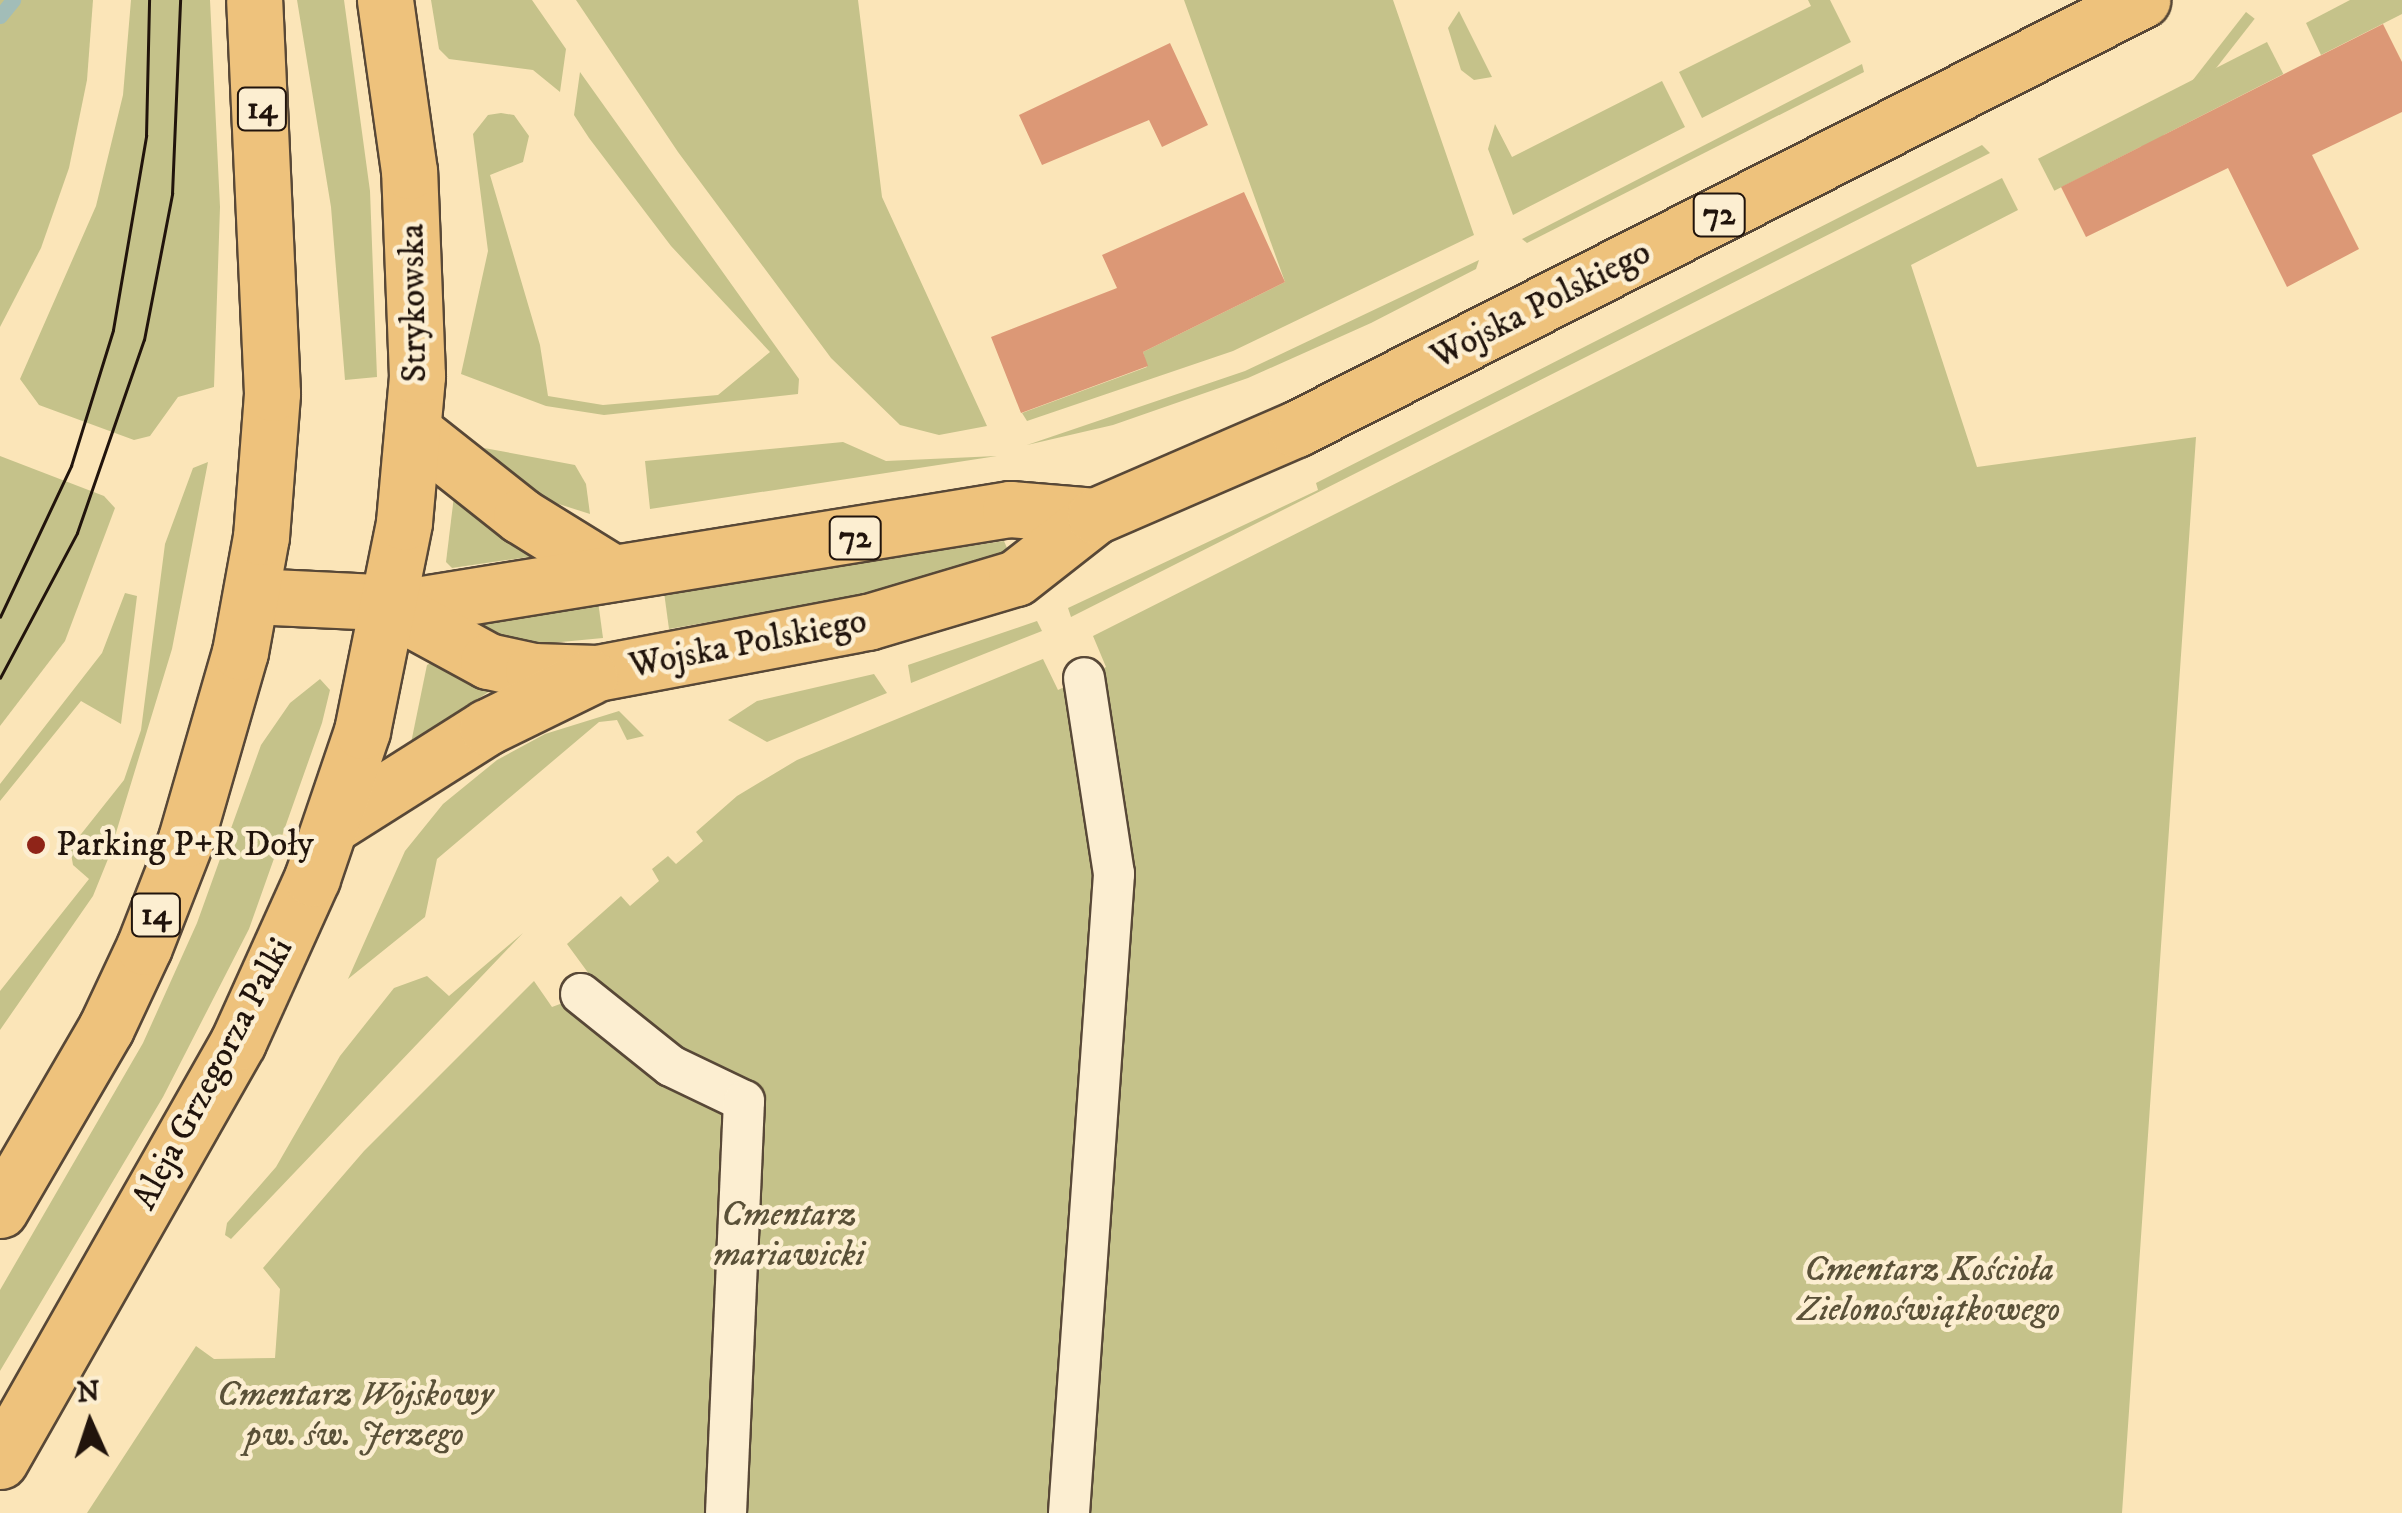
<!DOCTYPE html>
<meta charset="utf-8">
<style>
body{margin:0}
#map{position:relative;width:2402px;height:1513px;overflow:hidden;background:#fbe5b8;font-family:"IM FELL DW Pica",serif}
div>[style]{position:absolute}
.green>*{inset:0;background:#c5c28a;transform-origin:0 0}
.stream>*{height:15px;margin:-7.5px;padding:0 7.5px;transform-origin:7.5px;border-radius:7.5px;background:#a2bdb8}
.building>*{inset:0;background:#dc9876}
.roads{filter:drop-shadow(2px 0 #584837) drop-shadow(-2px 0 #584837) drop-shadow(0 2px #584837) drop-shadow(0 -2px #584837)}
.street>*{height:40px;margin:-20px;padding:0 20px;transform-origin:20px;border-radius:20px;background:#fceed1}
.primary>*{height:55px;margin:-27.5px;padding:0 27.5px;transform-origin:27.5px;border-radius:27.5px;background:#eec27c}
.tram>*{height:2.5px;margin:-1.25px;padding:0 1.25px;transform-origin:1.25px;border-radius:1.25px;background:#21140c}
.dots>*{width:28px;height:28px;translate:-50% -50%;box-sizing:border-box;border:5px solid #fceed1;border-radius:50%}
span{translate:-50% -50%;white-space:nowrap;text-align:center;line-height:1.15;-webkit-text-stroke:9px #fceed1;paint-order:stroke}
.shield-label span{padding:2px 8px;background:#fceed1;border:2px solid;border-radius:8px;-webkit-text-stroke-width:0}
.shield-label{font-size:32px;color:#21140c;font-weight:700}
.street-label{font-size:35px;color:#21140c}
.poi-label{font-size:35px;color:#21140c}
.left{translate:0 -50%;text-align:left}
.park-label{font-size:35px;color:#5a5138;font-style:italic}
.north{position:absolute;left:40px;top:1373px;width:100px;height:100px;-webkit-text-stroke:8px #fceed1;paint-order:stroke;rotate:357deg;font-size:28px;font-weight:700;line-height:40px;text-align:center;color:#21140c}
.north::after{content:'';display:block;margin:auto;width:35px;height:45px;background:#21140c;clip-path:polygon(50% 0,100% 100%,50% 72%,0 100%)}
</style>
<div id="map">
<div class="green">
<i style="clip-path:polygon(0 0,93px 0,87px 80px,69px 168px,41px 248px,0 327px)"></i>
<i style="clip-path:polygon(131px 0,210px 0,220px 207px,214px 387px,178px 397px,150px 436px,134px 440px,39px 405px,20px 379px,96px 206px,123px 95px)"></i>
<i style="clip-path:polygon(297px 0,344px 0,370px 191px,377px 377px,345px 380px,331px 207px)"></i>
<i style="clip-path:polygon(431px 0,532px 0,566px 49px,560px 92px,533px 70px,449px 59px,439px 49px)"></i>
<i style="clip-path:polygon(576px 0,858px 0,882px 197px,987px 426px,939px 435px,900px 425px,831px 358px,678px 152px)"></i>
<i style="clip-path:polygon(1184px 0,1393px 0,1474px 235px,1233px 351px,1027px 421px,1022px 413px,1147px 367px,1143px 352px,1285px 282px)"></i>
<i style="clip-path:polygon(1808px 0,1830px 0,1851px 42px,1702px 118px,1679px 72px,1811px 6px)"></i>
<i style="clip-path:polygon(2350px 0,2402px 0,2402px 14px,2321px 55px,2306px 23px)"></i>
<i style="clip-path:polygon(1459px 11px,1492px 77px,1474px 80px,1461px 70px,1448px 28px)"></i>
<i style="left:2246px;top:12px;width:11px;height:259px;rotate:38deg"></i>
<i style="left:2267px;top:42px;width:36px;height:257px;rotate:63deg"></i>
<i style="clip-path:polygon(1862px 64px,1864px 72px,1527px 243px,1522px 239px)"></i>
<i style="clip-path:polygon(580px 72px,799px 379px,798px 394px,604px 415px,546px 406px,461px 374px,488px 251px,473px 134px,488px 115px,501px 113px,514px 115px,529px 136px,523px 162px,490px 175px,540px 345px,548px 396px,603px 405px,718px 395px,770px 352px,671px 246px,589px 138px,574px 115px)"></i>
<i style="clip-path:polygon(1662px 81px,1685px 127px,1513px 215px,1488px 149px,1495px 124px,1512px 157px)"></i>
<i style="clip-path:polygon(1982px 145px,1990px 153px,1071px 617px,1068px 608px,1318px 490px,1316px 483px)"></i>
<i style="clip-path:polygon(2002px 178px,2018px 210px,1911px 265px,1977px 467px,2196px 437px,2122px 1513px,87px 1513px,196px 1346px,214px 1359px,275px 1358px,280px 1289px,263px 1268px,364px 1151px,534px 981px,552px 1007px,600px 989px,567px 944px,621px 896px,630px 906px,659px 881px,652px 869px,668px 856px,676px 864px,703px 841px,696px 832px,737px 796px,797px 760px,1043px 659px,1058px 690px,1106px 667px,1093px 636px)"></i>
<i style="clip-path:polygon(1479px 260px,1476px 269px,1371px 323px,1248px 378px,1113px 425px,1027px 445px,1245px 371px)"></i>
<i style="clip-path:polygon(843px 442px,886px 461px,997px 456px,650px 509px,645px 461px)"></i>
<i style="clip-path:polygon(484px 448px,575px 465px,586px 484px,590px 514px,543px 499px)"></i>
<i style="clip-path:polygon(0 456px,104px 496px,115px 508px,65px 641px,0 726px)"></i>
<i style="clip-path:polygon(208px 462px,172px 649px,108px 859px,93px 896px,0 1030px,0 991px,89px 879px,73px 865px,70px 848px,124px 780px,141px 730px,165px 544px,193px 468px)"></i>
<i style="clip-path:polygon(454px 496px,535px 556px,452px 568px,446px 562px)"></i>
<i style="clip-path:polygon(1004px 541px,1007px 548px,1000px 555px,869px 594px,669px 629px,664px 592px)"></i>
<i style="clip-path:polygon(125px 593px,137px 596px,121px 724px,81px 701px,0 801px,0 784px,102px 653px)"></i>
<i style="clip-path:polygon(598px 601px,603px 638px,519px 646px,470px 621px)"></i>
<i style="clip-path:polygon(1037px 621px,1042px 631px,911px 683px,908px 665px)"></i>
<i style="clip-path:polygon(433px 662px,496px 687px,411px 743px,427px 665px)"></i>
<i style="clip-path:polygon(874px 674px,887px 693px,767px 742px,728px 720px,757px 701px)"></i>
<i style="clip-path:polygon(320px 679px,330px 690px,322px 723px,249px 929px,163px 1097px,0 1371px,0 1290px,143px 1043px,197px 923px,261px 745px,290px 703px)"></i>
<i style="clip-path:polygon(619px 711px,644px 736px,627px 740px,617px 720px,599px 722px,437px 859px,425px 917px,348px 979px,405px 851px,443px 804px,497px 760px,545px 734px)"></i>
<i style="clip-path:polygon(523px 933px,231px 1239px,225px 1235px,227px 1223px,276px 1167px,340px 1056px,394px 988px,427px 976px,449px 996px)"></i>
</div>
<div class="stream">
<i style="left:0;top:16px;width:21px;rotate:-51deg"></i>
</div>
<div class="building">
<i style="clip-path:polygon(2383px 24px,2402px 62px,2402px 112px,2312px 155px,2359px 249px,2287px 287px,2228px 168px,2086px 237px,2061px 187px)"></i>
<i style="clip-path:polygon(1170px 43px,1208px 125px,1162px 147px,1149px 120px,1042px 165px,1019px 115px)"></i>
<i style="clip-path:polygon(1244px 192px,1285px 282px,1143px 352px,1148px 366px,1021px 413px,991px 337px,1117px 288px,1102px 255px)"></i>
</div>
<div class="roads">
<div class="street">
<i style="left:581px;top:994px;width:115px;rotate:38.7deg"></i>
<i style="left:671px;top:1066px;width:81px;rotate:25.6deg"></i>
<i style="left:744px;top:1101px;width:412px;rotate:92.5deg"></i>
<i style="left:1069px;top:1513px;width:641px;rotate:-85.97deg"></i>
<i style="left:1114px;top:874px;width:198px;rotate:-98.7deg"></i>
</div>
<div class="primary">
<i style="left:415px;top:432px;width:135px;rotate:38.4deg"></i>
<i style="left:521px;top:516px;width:108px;rotate:31.8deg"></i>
<i style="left:252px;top:596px;width:171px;rotate:2.7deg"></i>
<i style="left:423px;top:604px;width:595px;rotate:-9.19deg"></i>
<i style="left:1010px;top:509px;width:85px;rotate:4.7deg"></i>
<i style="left:389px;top:607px;width:113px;rotate:28.6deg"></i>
<i style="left:488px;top:661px;width:46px;rotate:12.5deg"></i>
<i style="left:533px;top:671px;width:64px;rotate:1.8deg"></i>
<i style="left:597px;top:673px;width:276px;rotate:-10.7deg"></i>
<i style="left:868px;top:622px;width:154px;rotate:-16.6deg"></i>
<i style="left:1016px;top:578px;width:100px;rotate:-38.1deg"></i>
<i style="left:1095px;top:516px;width:219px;rotate:-23.4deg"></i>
<i style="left:1296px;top:429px;width:949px;rotate:-26.89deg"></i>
<i style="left:332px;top:825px;width:183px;rotate:-32.3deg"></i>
<i style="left:487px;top:727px;width:114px;rotate:-26.1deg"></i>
<i style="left:0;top:1210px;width:211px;rotate:-59.8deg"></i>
<i style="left:106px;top:1028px;width:89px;rotate:-64.9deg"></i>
<i style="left:144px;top:947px;width:116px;rotate:-68.7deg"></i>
<i style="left:186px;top:839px;width:195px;rotate:-73.9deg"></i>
<i style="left:240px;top:652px;width:117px;rotate:-79.7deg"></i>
<i style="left:261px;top:537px;width:144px;rotate:-85.6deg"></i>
<i style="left:272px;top:393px;width:393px;rotate:-92.6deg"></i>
<i style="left:0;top:1461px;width:482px;rotate:-60.4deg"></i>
<i style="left:238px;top:1042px;width:180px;rotate:-65.7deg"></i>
<i style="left:312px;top:878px;width:155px;rotate:-71.2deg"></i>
<i style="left:362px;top:731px;width:213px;rotate:-78.6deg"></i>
<i style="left:404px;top:522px;width:147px;rotate:-84.9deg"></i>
<i style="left:417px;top:376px;width:205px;rotate:-92.2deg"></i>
<i style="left:409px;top:171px;width:173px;rotate:-98deg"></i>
</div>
</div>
<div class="tram">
<i style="left:0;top:617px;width:167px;rotate:-64.8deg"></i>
<i style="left:71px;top:466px;width:142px;rotate:-72.8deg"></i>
<i style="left:113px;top:330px;width:197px;rotate:-80.3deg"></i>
<i style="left:146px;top:136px;width:136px;rotate:-88.7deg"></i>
<i style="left:0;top:678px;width:164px;rotate:-62deg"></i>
<i style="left:77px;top:533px;width:204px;rotate:-70.9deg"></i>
<i style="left:144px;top:340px;width:149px;rotate:-79.1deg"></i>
<i style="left:172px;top:194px;width:194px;rotate:-87.6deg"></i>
</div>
<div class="dots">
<i style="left:36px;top:845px;background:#8f2418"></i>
</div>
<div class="shield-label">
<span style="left:262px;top:109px">14</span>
<span style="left:1719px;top:215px">72</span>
<span style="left:855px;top:538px">72</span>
<span style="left:156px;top:915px">14</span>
</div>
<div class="street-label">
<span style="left:414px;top:303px;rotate:-91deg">Strykowska</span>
<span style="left:1541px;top:305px;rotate:-27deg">Wojska Polskiego</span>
<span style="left:748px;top:644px;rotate:-11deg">Wojska Polskiego</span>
<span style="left:213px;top:1074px;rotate:-62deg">Aleja Grzegorza Palki</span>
</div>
<div class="poi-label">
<span class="left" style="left:56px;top:845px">Parking P+R Doły</span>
</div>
<div class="park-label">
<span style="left:789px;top:1235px">Cmentarz<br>mariawicki</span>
<span style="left:1929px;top:1290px">Cmentarz Kościoła<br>Zielonoświątkowego</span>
<span style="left:355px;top:1415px">Cmentarz Wojskowy<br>pw. św. Jerzego</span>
</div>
<div class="north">N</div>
</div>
